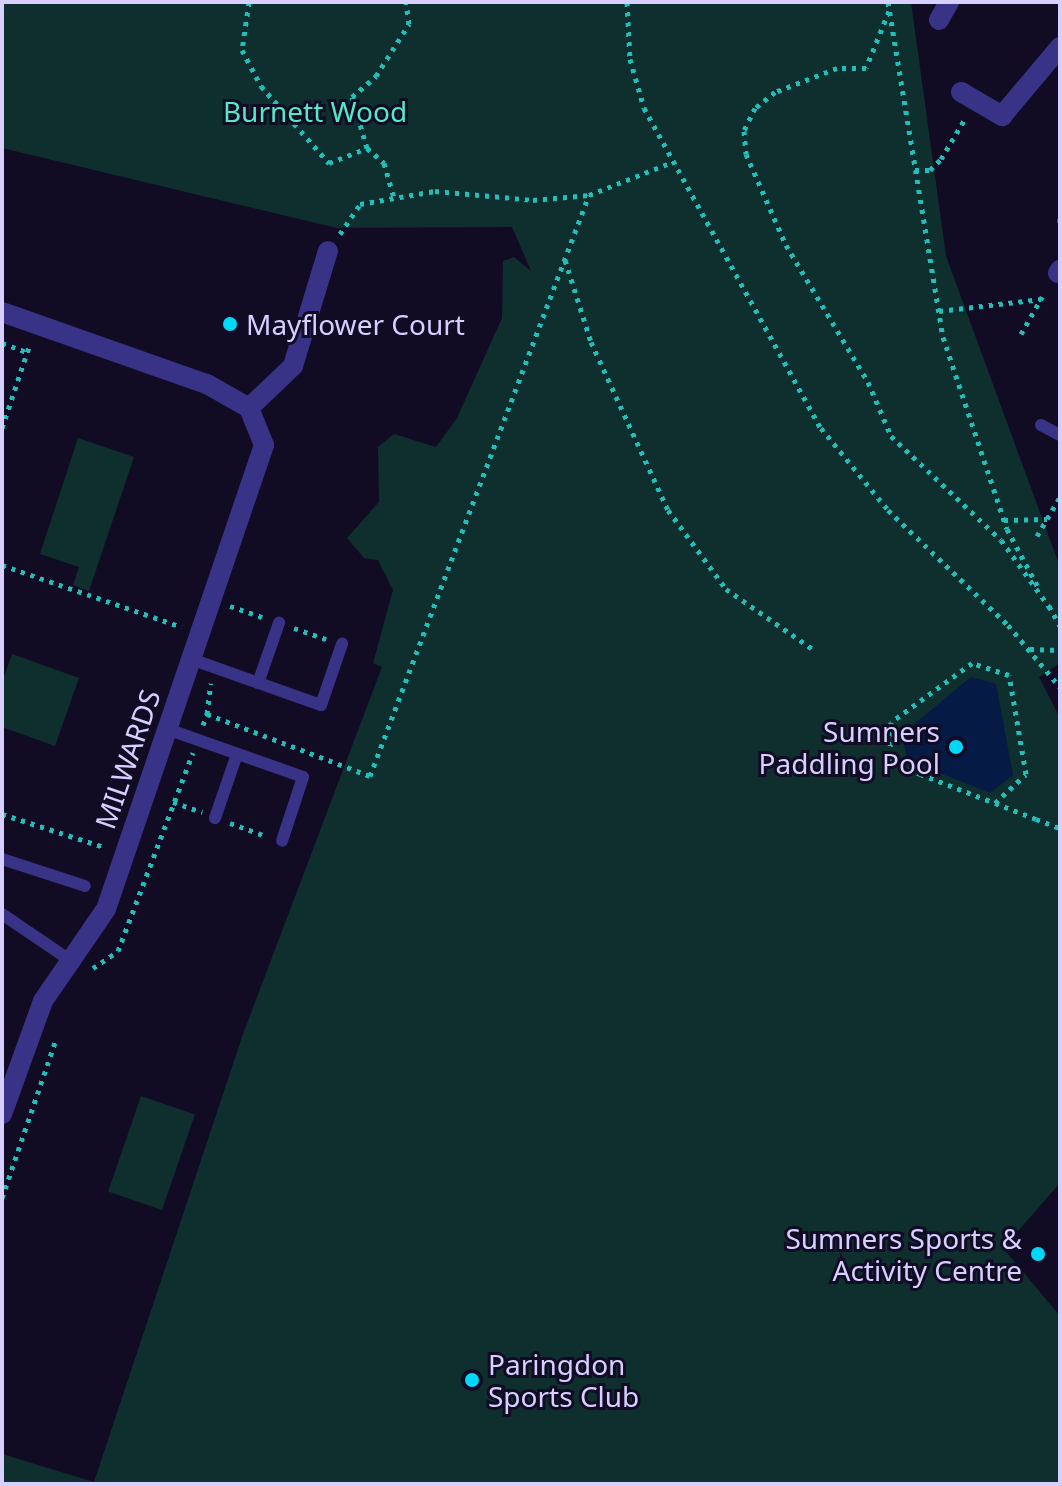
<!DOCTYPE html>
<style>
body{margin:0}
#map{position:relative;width:1062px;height:1486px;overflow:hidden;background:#110c24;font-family:"Noto Sans",sans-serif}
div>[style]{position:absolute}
.green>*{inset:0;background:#0f2e2e;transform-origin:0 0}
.water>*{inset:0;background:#051a44}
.path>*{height:5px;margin-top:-2.5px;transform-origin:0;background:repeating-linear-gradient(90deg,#24beba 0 4px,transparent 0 10px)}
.lane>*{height:12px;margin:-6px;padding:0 6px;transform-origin:6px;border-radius:6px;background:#393387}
.street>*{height:20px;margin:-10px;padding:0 10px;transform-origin:10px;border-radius:10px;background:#393387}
.dots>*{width:22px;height:22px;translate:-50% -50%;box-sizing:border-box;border:4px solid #110c24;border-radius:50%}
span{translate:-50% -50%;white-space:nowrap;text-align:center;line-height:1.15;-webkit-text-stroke:6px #110c24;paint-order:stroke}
.park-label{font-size:28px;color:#51e9c8}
.poi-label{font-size:28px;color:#d6cfff}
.left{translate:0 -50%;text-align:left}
.right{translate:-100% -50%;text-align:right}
.street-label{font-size:28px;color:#d6cfff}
.frame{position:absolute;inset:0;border:4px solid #d6cfff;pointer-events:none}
</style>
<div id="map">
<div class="green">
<i style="clip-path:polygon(2px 2px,911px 2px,946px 256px,1060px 567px,1060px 663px,1039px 677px,1060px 718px,1060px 1183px,1003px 1248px,1060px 1316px,1060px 1484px,2px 1484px,2px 1454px,94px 1482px,243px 1034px,382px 667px,373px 663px,393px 590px,378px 560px,364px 558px,347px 538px,379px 502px,378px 447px,394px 434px,436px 447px,457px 418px,502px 318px,503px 261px,514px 257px,531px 271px,512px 227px,337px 228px,2px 148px)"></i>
<i style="clip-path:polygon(78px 438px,134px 457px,89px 591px,73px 585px,79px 567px,40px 554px)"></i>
<i style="clip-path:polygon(12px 654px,79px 678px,55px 746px,2px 727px,2px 682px)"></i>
<i style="left:141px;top:1096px;width:57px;height:101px;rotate:19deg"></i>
</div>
<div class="water">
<i style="clip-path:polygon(971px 677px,996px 684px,1013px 775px,990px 793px,907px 760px,902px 734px)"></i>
</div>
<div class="path">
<i style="left:249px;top:2px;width:49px;rotate:98.3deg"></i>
<i style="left:242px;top:50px;width:41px;rotate:62.2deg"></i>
<i style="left:261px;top:86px;width:103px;rotate:48.6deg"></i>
<i style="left:329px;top:163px;width:41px;rotate:-21.5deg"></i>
<i style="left:367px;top:148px;width:23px;rotate:41deg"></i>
<i style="left:384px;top:163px;width:36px;rotate:74deg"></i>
<i style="left:627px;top:2px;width:57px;rotate:87deg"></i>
<i style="left:630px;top:59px;width:51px;rotate:74.1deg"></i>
<i style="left:644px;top:108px;width:366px;rotate:61.1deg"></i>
<i style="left:821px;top:428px;width:106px;rotate:50.7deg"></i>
<i style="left:888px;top:510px;width:166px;rotate:43.8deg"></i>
<i style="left:1008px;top:625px;width:81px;rotate:50deg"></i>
<i style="left:888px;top:2px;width:339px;rotate:80.7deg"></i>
<i style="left:943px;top:337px;width:202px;rotate:71.6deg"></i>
<i style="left:1007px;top:529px;width:66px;rotate:61.9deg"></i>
<i style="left:889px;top:11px;width:61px;rotate:112deg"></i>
<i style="left:866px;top:68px;width:29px;rotate:180deg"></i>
<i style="left:837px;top:68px;width:66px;rotate:158.8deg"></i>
<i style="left:775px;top:92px;width:26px;rotate:141deg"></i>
<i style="left:755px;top:108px;width:25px;rotate:116deg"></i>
<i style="left:744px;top:131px;width:23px;rotate:85deg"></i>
<i style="left:746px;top:154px;width:99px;rotate:66.3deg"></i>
<i style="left:786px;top:245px;width:160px;rotate:59.1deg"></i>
<i style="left:868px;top:382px;width:59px;rotate:66.9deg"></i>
<i style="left:891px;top:436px;width:151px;rotate:43.4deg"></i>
<i style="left:1001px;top:540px;width:84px;rotate:54.2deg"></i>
<i style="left:367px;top:148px;width:53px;rotate:-106.4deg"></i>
<i style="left:352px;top:97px;width:32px;rotate:-41deg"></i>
<i style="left:376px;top:76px;width:62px;rotate:-57.6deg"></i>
<i style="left:409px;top:24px;width:22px;rotate:-98deg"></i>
<i style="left:915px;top:170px;width:15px"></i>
<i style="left:930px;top:170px;width:16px;rotate:-45deg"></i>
<i style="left:941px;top:159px;width:49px;rotate:-59.2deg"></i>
<i style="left:1060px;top:218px;width:8px;rotate:90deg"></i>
<i style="left:340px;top:234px;width:36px;rotate:-56deg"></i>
<i style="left:360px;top:204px;width:76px;rotate:-9.8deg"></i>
<i style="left:435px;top:191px;width:98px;rotate:5.2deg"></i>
<i style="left:533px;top:200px;width:56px;rotate:-5.1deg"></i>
<i style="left:589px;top:195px;width:87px;rotate:-21.6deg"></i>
<i style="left:565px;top:260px;width:86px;rotate:72.4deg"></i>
<i style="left:591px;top:342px;width:185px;rotate:65.4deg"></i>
<i style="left:668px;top:510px;width:98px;rotate:53.7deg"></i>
<i style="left:726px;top:589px;width:107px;rotate:34.7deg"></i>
<i style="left:939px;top:311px;width:103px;rotate:-6.7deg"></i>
<i style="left:1021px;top:334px;width:43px;rotate:-60.4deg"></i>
<i style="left:2px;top:343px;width:27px;rotate:20deg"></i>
<i style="left:2px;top:428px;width:89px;rotate:-71.6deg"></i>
<i style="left:1004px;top:520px;width:43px;rotate:-1.3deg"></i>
<i style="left:1037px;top:536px;width:45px;rotate:-59.5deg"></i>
<i style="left:2px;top:565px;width:190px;rotate:19deg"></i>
<i style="left:230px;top:606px;width:34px;rotate:19deg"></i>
<i style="left:1049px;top:606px;width:23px;rotate:61deg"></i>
<i style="left:294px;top:628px;width:34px;rotate:19deg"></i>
<i style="left:1030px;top:649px;width:30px;rotate:2deg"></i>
<i style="left:207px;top:714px;width:31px;rotate:-83deg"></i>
<i style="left:203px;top:725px;width:12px;rotate:-70deg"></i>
<i style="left:207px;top:714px;width:174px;rotate:20.8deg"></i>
<i style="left:370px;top:776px;width:621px;rotate:-69.35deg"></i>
<i style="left:173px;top:802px;width:31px;rotate:19deg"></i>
<i style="left:995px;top:803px;width:42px;rotate:-43.1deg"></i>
<i style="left:1026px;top:774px;width:100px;rotate:-99.7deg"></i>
<i style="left:1009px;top:675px;width:39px;rotate:-162deg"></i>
<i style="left:972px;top:663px;width:100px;rotate:143.9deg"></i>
<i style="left:891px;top:722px;width:38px;rotate:92deg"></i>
<i style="left:890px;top:760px;width:33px;rotate:25deg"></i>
<i style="left:920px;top:774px;width:80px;rotate:21.1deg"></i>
<i style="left:995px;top:803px;width:44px;rotate:21.3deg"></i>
<i style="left:1036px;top:819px;width:26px;rotate:21deg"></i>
<i style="left:2px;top:814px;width:107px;rotate:17.9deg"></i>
<i style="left:230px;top:823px;width:38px;rotate:20deg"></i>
<i style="left:93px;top:968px;width:30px;rotate:-34deg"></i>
<i style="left:118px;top:951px;width:212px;rotate:-69.3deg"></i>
<i style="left:2px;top:1198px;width:165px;rotate:-71.2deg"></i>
</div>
<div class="lane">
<i style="left:1041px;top:425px;width:21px;rotate:28deg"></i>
<i style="left:191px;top:659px;width:138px;rotate:19.5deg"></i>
<i style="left:321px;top:705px;width:65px;rotate:-71deg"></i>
<i style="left:258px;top:683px;width:64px;rotate:-70.7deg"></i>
<i style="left:167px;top:729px;width:144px;rotate:19.4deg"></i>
<i style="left:303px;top:777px;width:67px;rotate:108.2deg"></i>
<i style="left:215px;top:818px;width:68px;rotate:-71deg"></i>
<i style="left:2px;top:859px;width:87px;rotate:18deg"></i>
<i style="left:2px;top:914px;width:87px;rotate:34.2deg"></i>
</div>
<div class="street">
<i style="left:939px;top:20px;width:21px;rotate:-61deg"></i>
<i style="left:961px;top:92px;width:48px;rotate:30.3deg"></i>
<i style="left:1002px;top:116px;width:90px;rotate:-50deg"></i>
<i style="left:1058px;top:273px;width:4px;rotate:-56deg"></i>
<i style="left:2px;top:312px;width:217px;rotate:19.4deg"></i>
<i style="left:207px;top:384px;width:48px;rotate:29.7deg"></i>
<i style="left:249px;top:408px;width:40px;rotate:68deg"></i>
<i style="left:264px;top:445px;width:490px;rotate:108.8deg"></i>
<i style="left:106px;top:909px;width:112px;rotate:124.4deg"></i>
<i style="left:43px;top:1001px;width:120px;rotate:109.9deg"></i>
<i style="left:249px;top:408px;width:61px;rotate:-43.7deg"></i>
<i style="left:293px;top:366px;width:120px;rotate:-73.1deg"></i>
</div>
<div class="dots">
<i style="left:230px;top:324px;background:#00d8fa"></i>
<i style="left:956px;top:747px;background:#00d8fa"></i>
<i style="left:1038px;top:1254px;background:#00d8fa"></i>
<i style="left:472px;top:1380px;background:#00d8fa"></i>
</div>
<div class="park-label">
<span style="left:315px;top:111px">Burnett Wood</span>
</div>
<div class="poi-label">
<span class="left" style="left:246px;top:324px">Mayflower Court</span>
<span class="right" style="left:940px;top:747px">Sumners<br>Paddling Pool</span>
<span class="right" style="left:1022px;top:1254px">Sumners Sports &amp;<br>Activity Centre</span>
<span class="left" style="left:488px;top:1380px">Paringdon<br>Sports Club</span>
</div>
<div class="street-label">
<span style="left:127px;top:759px;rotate:-71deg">MILWARDS</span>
</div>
<div class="frame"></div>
</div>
